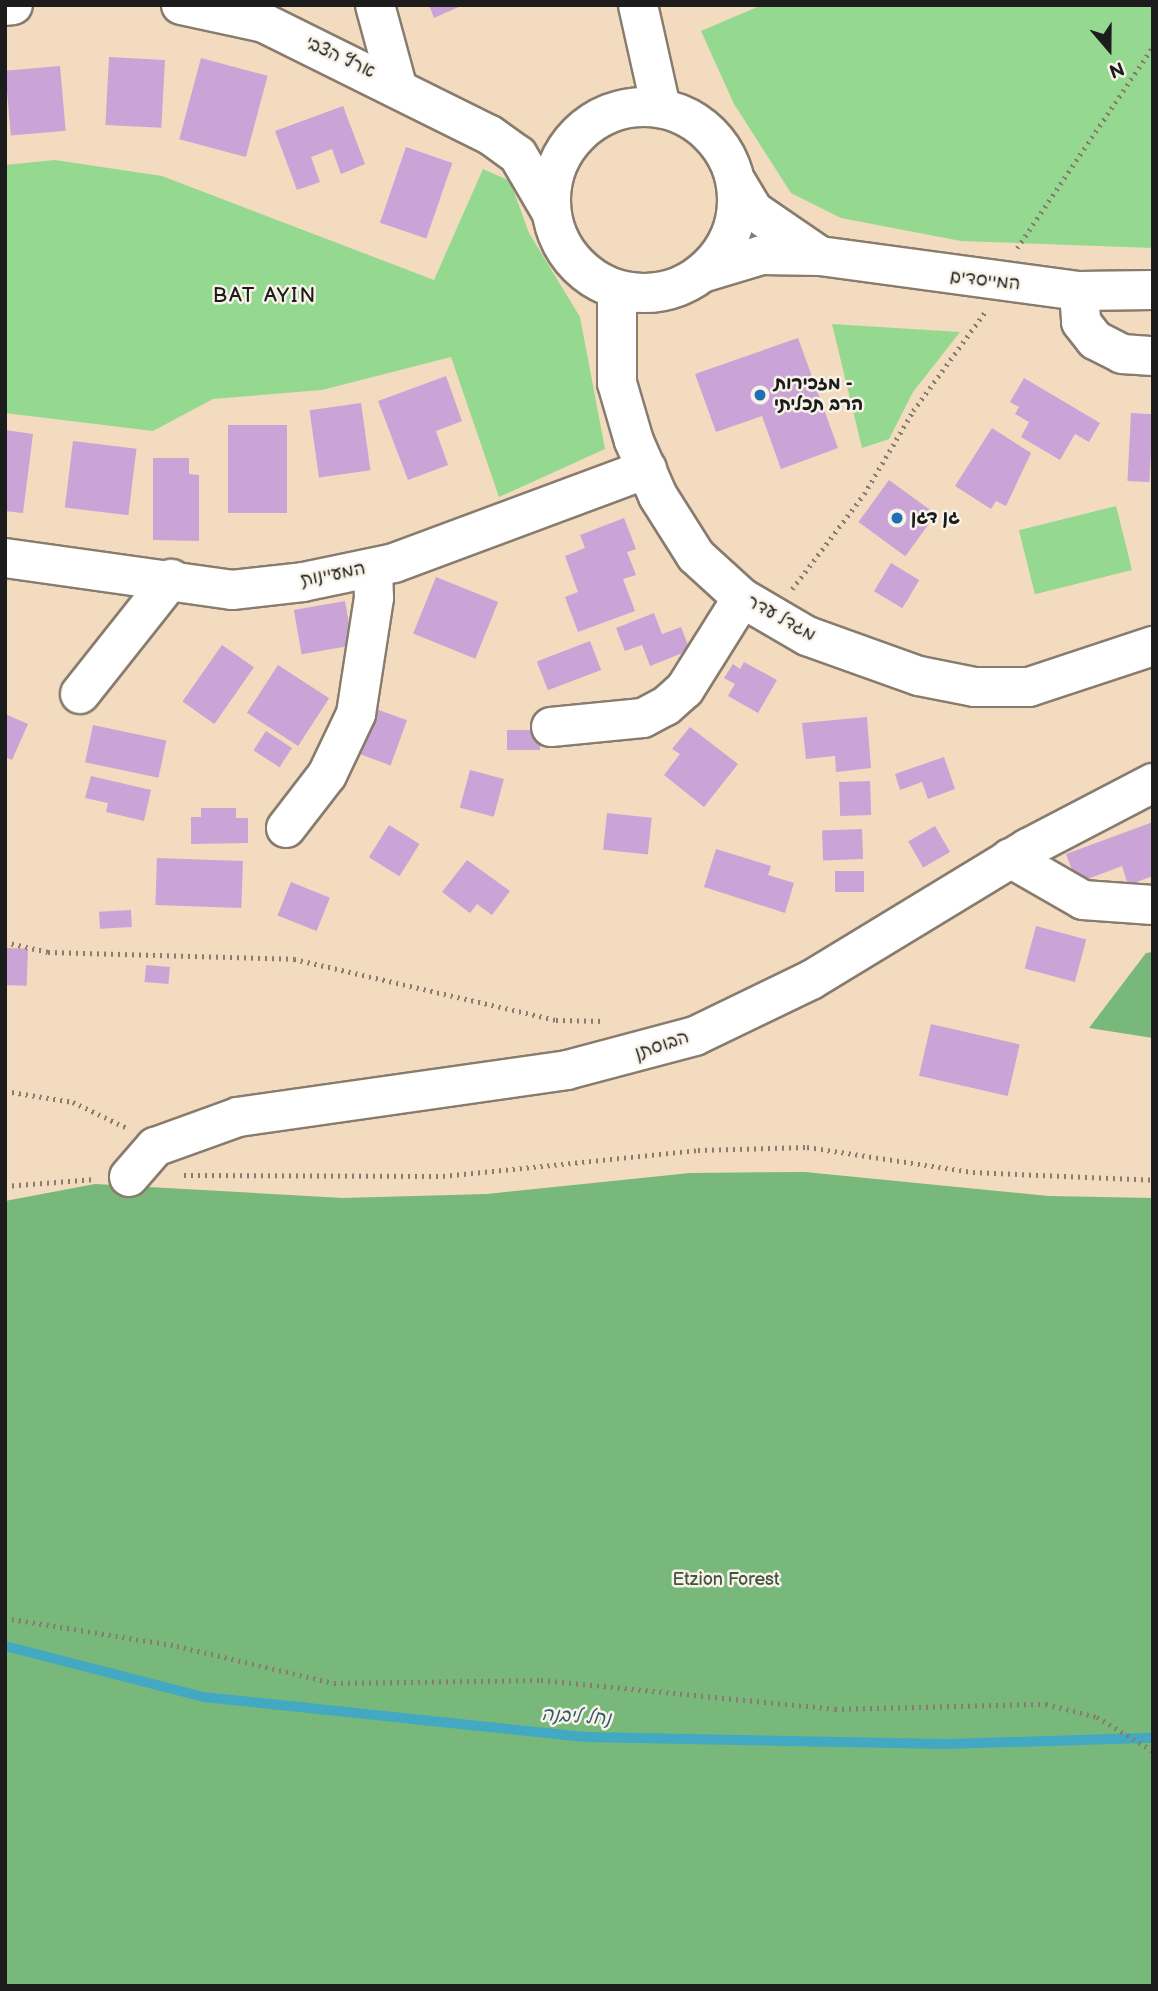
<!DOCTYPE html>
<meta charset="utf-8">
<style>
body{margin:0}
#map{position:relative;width:1158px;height:1991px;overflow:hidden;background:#f3dbbf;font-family:"Balsamiq Sans","Playpen Sans Hebrew",sans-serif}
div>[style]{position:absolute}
.green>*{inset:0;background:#95d890;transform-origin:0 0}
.forest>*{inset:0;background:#78b87a}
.stream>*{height:10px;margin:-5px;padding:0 5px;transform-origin:5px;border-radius:5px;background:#43a9c3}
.building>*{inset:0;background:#caa3d7;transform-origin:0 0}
.path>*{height:4.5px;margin-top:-2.25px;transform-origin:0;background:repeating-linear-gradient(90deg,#887c6e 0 2px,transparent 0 7px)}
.roads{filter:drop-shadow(2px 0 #887c6e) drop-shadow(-2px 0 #887c6e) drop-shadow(0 2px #887c6e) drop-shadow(0 -2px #887c6e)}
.minor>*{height:38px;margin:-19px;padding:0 19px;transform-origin:19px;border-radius:19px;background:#fff}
.minor>.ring{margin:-19px;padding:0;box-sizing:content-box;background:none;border:38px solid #fff;border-radius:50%}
.dots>*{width:19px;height:19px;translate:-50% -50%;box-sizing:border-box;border:4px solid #f7f3e8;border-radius:50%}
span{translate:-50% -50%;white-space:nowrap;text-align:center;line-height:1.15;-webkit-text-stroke:5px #f7f3e8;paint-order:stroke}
.street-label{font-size:18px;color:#1c1c1c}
.poi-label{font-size:18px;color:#1c1c1c;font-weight:700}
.left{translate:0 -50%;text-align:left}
.park-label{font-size:18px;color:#40543f}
.water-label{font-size:19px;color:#2e5b67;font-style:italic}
.quarter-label{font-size:21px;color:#1c1c1c;letter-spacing:2px}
.frame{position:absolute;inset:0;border:7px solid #1c1c1c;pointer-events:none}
.north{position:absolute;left:1074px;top:14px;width:70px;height:70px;-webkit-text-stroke:5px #f7f3e8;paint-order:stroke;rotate:160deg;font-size:19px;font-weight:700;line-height:28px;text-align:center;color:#1c1c1c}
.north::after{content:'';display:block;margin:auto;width:24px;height:32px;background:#1c1c1c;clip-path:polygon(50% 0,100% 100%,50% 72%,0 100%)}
</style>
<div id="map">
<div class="green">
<i style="clip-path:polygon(762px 5px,1153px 5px,1153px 248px,961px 241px,841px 218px,791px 193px,734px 104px,701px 31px)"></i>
<i style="clip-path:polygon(55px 160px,162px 176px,434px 280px,483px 169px,510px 181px,529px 233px,580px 317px,605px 449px,499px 497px,451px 357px,322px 390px,213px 399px,153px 431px,5px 413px,5px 165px)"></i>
<i style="clip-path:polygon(832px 324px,960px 332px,913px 392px,889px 439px,862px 448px)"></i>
<i style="left:1116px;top:506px;width:66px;height:100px;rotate:76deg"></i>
</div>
<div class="forest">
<i style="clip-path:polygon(1153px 952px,1153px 1038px,1089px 1028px,1146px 953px)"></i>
<i style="clip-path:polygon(805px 1172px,1049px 1196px,1153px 1198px,1153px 1986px,5px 1986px,5px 1201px,95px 1184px,343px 1198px,487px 1194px,690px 1173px)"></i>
</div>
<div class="stream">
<i style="left:5px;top:1646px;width:205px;rotate:14.4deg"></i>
<i style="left:204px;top:1697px;width:383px;rotate:6deg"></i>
<i style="left:585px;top:1737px;width:361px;rotate:1.1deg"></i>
<i style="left:946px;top:1744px;width:207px;rotate:-1.7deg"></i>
</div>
<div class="building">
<i style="clip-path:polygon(429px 5px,463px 5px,434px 18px)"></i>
<i style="left:109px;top:57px;width:56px;height:68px;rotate:3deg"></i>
<i style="left:201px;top:58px;width:69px;height:84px;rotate:15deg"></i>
<i style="left:60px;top:66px;width:65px;height:55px;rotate:85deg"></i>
<i style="clip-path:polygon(343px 106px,365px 164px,341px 174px,332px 149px,311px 157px,320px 182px,297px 190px,275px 131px)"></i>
<i style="left:406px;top:147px;width:49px;height:80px;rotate:19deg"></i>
<i style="clip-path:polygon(798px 338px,838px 448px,781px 469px,762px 416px,716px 432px,695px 374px)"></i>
<i style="clip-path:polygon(446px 376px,462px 421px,436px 431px,448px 465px,408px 480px,378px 401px)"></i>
<i style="clip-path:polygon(1024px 378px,1100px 423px,1089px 442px,1075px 434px,1060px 460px,1021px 437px,1029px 422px,1015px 414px,1019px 407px,1010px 402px)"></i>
<i style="left:361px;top:403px;width:68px;height:52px;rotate:82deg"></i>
<i style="left:1131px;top:413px;width:22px;height:68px;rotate:3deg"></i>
<i style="left:228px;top:425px;width:59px;height:88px"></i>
<i style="clip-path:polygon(992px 428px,1031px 453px,1006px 506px,996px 501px,991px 509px,955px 486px)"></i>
<i style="clip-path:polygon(5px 430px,33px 434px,23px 513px,5px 511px)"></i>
<i style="left:73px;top:441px;width:64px;height:67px;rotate:7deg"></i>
<i style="clip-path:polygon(153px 458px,189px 458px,189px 474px,199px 475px,199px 541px,153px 540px)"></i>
<i style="left:889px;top:480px;width:58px;height:52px;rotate:36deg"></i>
<i style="clip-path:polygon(624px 518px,636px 549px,627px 552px,636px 575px,623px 579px,635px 611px,578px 632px,565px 597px,578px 592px,565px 556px,585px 548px,580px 535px)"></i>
<i style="left:891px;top:563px;width:33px;height:33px;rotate:31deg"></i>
<i style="left:436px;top:577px;width:67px;height:61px;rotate:22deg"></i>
<i style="left:345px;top:601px;width:45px;height:52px;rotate:80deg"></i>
<i style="clip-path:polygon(654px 613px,662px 634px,681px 627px,690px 650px,650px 666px,642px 645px,625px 651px,616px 628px)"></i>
<i style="left:590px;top:641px;width:31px;height:57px;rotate:69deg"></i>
<i style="left:222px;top:645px;width:39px;height:69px;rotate:35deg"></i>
<i style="clip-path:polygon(744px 662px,777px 680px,758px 713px,728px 696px,735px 684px,724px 678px,733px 664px,740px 669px)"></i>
<i style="left:278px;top:665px;width:61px;height:57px;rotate:33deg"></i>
<i style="left:376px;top:709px;width:33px;height:48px;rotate:20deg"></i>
<i style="clip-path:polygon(5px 714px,28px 724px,12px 760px,5px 757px)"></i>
<i style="clip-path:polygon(867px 717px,871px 768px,836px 772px,835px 756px,806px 759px,802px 723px)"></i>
<i style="left:93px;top:725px;width:75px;height:38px;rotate:12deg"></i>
<i style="clip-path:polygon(690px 727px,738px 764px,704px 807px,664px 775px,680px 754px,672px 749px)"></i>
<i style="left:540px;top:730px;width:20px;height:33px;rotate:90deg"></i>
<i style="left:266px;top:731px;width:31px;height:23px;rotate:33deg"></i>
<i style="clip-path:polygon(944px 757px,955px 789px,928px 799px,922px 782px,900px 790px,895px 774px)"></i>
<i style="left:470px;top:770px;width:35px;height:39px;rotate:15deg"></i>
<i style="clip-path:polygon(91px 776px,151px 790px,144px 821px,106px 812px,108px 803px,85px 798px)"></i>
<i style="left:870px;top:781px;width:34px;height:31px;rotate:88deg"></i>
<i style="clip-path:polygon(201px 808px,236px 808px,236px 818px,248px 818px,248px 843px,191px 844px,191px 817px,201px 817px)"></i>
<i style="left:607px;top:813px;width:45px;height:37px;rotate:6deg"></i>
<i style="clip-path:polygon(1153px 822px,1153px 876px,1128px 885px,1122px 866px,1077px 883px,1066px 854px)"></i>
<i style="left:389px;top:825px;width:36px;height:38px;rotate:32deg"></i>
<i style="left:935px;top:826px;width:30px;height:31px;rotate:60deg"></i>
<i style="left:862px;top:829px;width:30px;height:40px;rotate:88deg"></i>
<i style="clip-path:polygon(716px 849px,771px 866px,768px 875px,794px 883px,785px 913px,704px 887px)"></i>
<i style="left:157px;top:858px;width:86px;height:47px;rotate:2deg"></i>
<i style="clip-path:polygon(467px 860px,510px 891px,492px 915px,477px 904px,470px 913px,442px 892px)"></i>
<i style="left:835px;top:871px;width:29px;height:21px"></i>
<i style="left:291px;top:882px;width:42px;height:36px;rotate:22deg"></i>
<i style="left:131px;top:910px;width:17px;height:32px;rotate:87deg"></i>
<i style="left:1036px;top:926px;width:52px;height:44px;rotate:15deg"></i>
<i style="left:5px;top:948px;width:23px;height:37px;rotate:2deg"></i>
<i style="left:146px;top:965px;width:24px;height:17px;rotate:5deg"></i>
<i style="left:931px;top:1024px;width:91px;height:53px;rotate:13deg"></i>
</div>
<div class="path">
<i style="left:1017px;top:248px;width:244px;rotate:-56deg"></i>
<i style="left:792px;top:589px;width:119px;rotate:-52.8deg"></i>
<i style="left:864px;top:494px;width:96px;rotate:-59.4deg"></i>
<i style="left:913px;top:411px;width:122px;rotate:-54deg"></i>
<i style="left:5px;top:942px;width:44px;rotate:13.1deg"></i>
<i style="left:48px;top:952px;width:246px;rotate:1.6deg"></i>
<i style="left:294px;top:959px;width:269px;rotate:13.1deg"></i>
<i style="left:556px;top:1020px;width:49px;rotate:1.2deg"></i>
<i style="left:5px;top:1091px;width:69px;rotate:9.2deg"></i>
<i style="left:73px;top:1102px;width:60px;rotate:25.7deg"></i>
<i style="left:184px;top:1175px;width:259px;rotate:0.2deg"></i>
<i style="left:443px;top:1176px;width:256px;rotate:-5.8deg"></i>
<i style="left:698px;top:1150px;width:109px;rotate:-1.6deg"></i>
<i style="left:807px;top:1147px;width:168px;rotate:8.6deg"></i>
<i style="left:973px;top:1172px;width:180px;rotate:2.5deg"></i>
<i style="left:5px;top:1186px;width:90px;rotate:-4.4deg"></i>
<i style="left:5px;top:1618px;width:174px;rotate:9.2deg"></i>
<i style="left:177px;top:1646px;width:161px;rotate:13.3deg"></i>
<i style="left:334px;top:1683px;width:207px;rotate:-0.8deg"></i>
<i style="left:541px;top:1680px;width:295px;rotate:5.6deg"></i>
<i style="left:835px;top:1709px;width:211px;rotate:-1.4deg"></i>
<i style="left:1046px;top:1704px;width:53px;rotate:14.3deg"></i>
<i style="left:1097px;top:1717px;width:66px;rotate:31.3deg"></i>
</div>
<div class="roads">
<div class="minor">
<i style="left:181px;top:5px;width:85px;rotate:12.2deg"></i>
<i style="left:264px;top:23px;width:252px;rotate:26.4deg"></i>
<i style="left:490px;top:135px;width:34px;rotate:36deg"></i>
<i style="left:518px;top:155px;width:64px;rotate:59.8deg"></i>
<i style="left:375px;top:5px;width:84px;rotate:74.8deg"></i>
<i style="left:638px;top:5px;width:106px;rotate:77.4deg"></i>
<i style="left:5px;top:6px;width:8px;rotate:-7deg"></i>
<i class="ring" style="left:551px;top:107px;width:148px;height:148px"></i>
<i style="left:737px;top:183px;width:33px;rotate:59deg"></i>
<i style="left:754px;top:211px;width:80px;rotate:34.3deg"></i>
<i style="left:705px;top:272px;width:59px;rotate:-16.6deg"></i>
<i style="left:762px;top:255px;width:58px;rotate:1deg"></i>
<i style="left:820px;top:256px;width:261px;rotate:7.7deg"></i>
<i style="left:1079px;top:291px;width:74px;rotate:-0.8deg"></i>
<i style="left:617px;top:290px;width:93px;rotate:90deg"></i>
<i style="left:617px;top:383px;width:60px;rotate:73.7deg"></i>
<i style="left:634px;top:441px;width:60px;rotate:66.4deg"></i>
<i style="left:658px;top:496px;width:71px;rotate:57.7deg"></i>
<i style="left:696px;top:556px;width:62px;rotate:42.4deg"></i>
<i style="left:742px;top:598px;width:75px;rotate:30.3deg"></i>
<i style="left:807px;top:636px;width:119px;rotate:19.7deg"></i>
<i style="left:919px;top:676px;width:56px;rotate:11.3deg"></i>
<i style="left:974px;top:687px;width:55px"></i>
<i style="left:1029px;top:687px;width:131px;rotate:-18.3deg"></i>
<i style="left:1079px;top:291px;width:31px;rotate:86deg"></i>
<i style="left:1081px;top:322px;width:23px;rotate:52deg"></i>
<i style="left:1095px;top:340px;width:30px;rotate:27deg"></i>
<i style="left:1122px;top:354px;width:31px;rotate:4deg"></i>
<i style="left:5px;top:558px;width:229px;rotate:8deg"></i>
<i style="left:232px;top:590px;width:71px;rotate:-6.4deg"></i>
<i style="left:303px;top:582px;width:93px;rotate:-11.8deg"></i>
<i style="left:394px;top:563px;width:270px;rotate:-20.4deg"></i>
<i style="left:80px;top:694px;width:147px;rotate:-51.6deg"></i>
<i style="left:551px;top:727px;width:92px;rotate:-5.6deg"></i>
<i style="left:643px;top:718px;width:26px;rotate:-28deg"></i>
<i style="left:666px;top:706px;width:25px;rotate:-42deg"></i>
<i style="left:685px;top:689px;width:107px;rotate:-57.9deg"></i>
<i style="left:286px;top:828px;width:67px;rotate:-52.3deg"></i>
<i style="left:327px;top:775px;width:68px;rotate:-64.6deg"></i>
<i style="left:356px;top:714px;width:117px;rotate:-81.2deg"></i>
<i style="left:374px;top:598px;width:30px;rotate:-92deg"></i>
<i style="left:1010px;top:858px;width:84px;rotate:29.9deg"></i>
<i style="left:1083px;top:900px;width:70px;rotate:4.1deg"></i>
<i style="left:129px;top:1177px;width:40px;rotate:-49deg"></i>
<i style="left:155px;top:1147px;width:88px;rotate:-19.9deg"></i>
<i style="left:238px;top:1117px;width:332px;rotate:-8.1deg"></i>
<i style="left:567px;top:1070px;width:132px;rotate:-14.9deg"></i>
<i style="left:695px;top:1036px;width:129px;rotate:-25.8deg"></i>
<i style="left:811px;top:980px;width:254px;rotate:-31.3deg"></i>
<i style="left:1028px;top:848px;width:141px;rotate:-27.5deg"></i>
</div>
</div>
<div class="dots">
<i style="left:760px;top:395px;background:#1f6fb2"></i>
<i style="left:897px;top:518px;background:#1f6fb2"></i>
</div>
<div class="street-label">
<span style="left:340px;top:58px;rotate:25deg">ארץ הצבי</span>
<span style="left:985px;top:281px;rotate:6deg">המייסדים</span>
<span style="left:333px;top:575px;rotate:-11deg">המעיינות</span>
<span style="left:781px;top:619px;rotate:29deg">מגדל עדר</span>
<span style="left:662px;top:1046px;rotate:-19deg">הבוסתן</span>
</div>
<div class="poi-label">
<span class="left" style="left:774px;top:395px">מזכירות -<br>הרב תכליתי</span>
<span class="left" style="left:911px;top:518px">גן דגן</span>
</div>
<div class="park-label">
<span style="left:726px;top:1580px">Etzion Forest</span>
</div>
<div class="water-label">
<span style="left:576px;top:1717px;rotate:4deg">נחל ליבנה</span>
</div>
<div class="quarter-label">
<span style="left:265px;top:296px">BAT AYIN</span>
</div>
<div class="frame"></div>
<div class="north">N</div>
</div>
